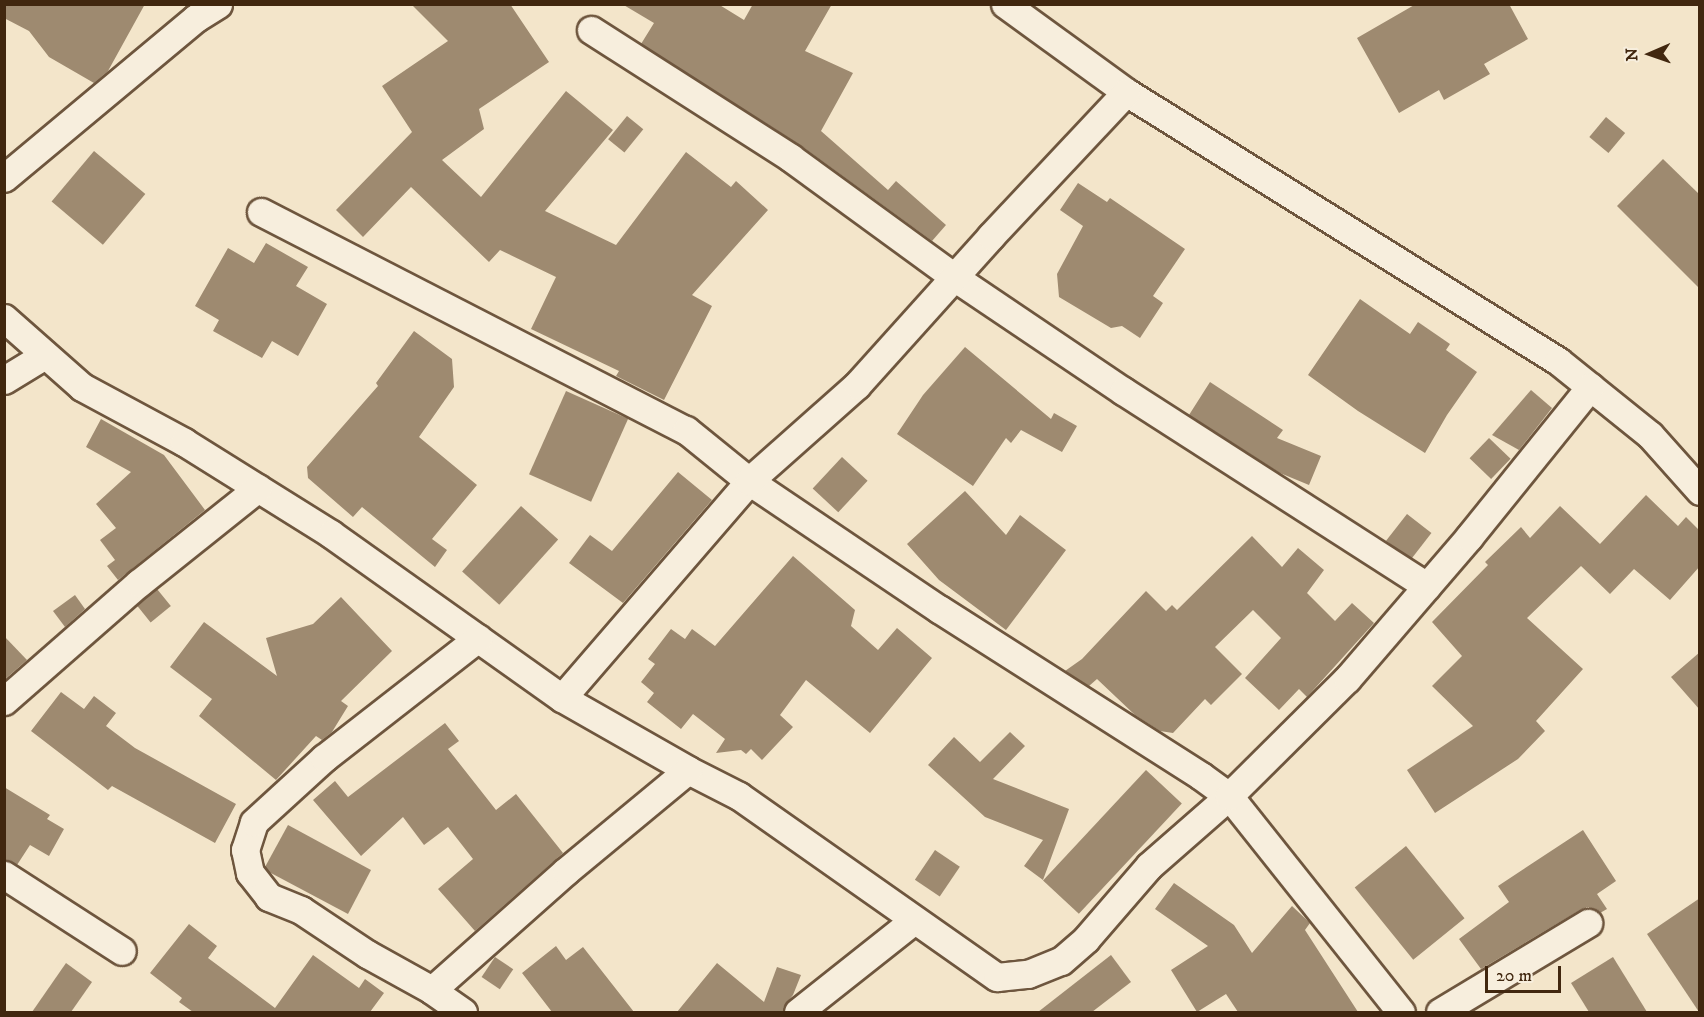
<!DOCTYPE html>
<style>
body{margin:0}
#map{position:relative;width:1704px;height:1017px;overflow:hidden;background:#f3e5ca;font-family:"IM FELL DW Pica",serif}
div>[style]{position:absolute}
.building>*{inset:0;background:#9e8a70;transform-origin:0 0}
.roads{filter:drop-shadow(2px 0 #6e563e) drop-shadow(-2px 0 #6e563e) drop-shadow(0 2px #6e563e) drop-shadow(0 -2px #6e563e)}
.street>*{height:27px;margin:-13.5px;padding:0 13.5px;transform-origin:13.5px;border-radius:13.5px;background:#f7eedd}
span{translate:-50% -50%;white-space:nowrap;text-align:center;line-height:1.15;-webkit-text-stroke:4.5px #f7eedd;paint-order:stroke}
.frame{position:absolute;inset:0;border:6px solid #41270f;pointer-events:none}
.north{position:absolute;left:1620px;top:24px;width:60px;height:60px;-webkit-text-stroke:4px #f7eedd;paint-order:stroke;rotate:268deg;font-size:16px;font-weight:700;line-height:24px;text-align:center;color:#41270f}
.north::after{content:'';display:block;margin:auto;width:21px;height:27px;background:#41270f;clip-path:polygon(50% 0,100% 100%,50% 72%,0 100%)}
.scale{position:absolute;left:1485px;top:966px;width:76px;height:27px;box-sizing:border-box;border:3px solid #41270f;border-top:0;padding-left:8px;font-size:18px;line-height:21px;white-space:nowrap;color:#41270f;-webkit-text-stroke:4px #f7eedd;paint-order:stroke}
</style>
<div id="map">
<div class="building">
<i style="clip-path:polygon(4px 4px,145px 4px,108px 71px,94px 83px,49px 57px,29px 31px,4px 18px)"></i>
<i style="clip-path:polygon(411px 4px,510px 4px,549px 62px,479px 109px,484px 129px,442px 160px,481px 197px,566px 91px,613px 130px,545px 211px,616px 245px,686px 152px,731px 187px,736px 181px,768px 210px,692px 295px,712px 306px,664px 400px,616px 376px,619px 371px,531px 329px,556px 277px,500px 250px,489px 262px,411px 187px,363px 237px,336px 210px,412px 132px,382px 86px,448px 41px)"></i>
<i style="clip-path:polygon(622px 4px,718px 4px,744px 20px,753px 4px,832px 4px,805px 51px,853px 73px,821px 131px,888px 190px,896px 181px,946px 225px,932px 241px,800px 145px,641px 44px,654px 23px)"></i>
<i style="clip-path:polygon(1416px 4px,1509px 4px,1528px 39px,1484px 64px,1490px 74px,1444px 100px,1439px 90px,1399px 113px,1357px 38px)"></i>
<i style="left:627px;top:116px;width:21px;height:30px;rotate:39deg"></i>
<i style="left:1606px;top:117px;width:25px;height:26px;rotate:40deg"></i>
<i style="left:94px;top:151px;width:67px;height:66px;rotate:40deg"></i>
<i style="clip-path:polygon(1663px 159px,1700px 195px,1700px 289px,1617px 206px)"></i>
<i style="clip-path:polygon(1078px 183px,1107px 202px,1110px 198px,1185px 249px,1153px 296px,1163px 303px,1140px 338px,1122px 326px,1111px 328px,1059px 297px,1057px 274px,1083px 226px,1060px 210px)"></i>
<i style="clip-path:polygon(266px 243px,308px 267px,296px 286px,327px 304px,298px 356px,272px 341px,262px 358px,213px 331px,219px 320px,195px 306px,228px 248px,254px 263px)"></i>
<i style="clip-path:polygon(1360px 299px,1410px 334px,1418px 322px,1450px 344px,1446px 350px,1477px 372px,1447px 415px,1425px 453px,1358px 411px,1308px 375px)"></i>
<i style="clip-path:polygon(414px 331px,452px 359px,454px 387px,419px 437px,477px 485px,432px 539px,447px 550px,435px 567px,362px 507px,353px 517px,308px 478px,307px 467px,378px 386px,376px 383px)"></i>
<i style="clip-path:polygon(965px 347px,1051px 419px,1054px 413px,1077px 426px,1062px 452px,1021px 430px,1011px 443px,1006px 438px,973px 486px,897px 434px,923px 395px)"></i>
<i style="clip-path:polygon(1210px 382px,1283px 430px,1277px 438px,1321px 456px,1309px 485px,1280px 473px,1189px 415px)"></i>
<i style="clip-path:polygon(1531px 390px,1552px 408px,1519px 450px,1492px 435px)"></i>
<i style="left:566px;top:391px;width:68px;height:91px;rotate:24deg"></i>
<i style="clip-path:polygon(101px 419px,164px 455px,205px 510px,118px 580px,107px 566px,115px 560px,100px 540px,116px 528px,96px 504px,131px 472px,86px 447px)"></i>
<i style="left:1489px;top:438px;width:30px;height:28px;rotate:44deg"></i>
<i style="left:842px;top:457px;width:35px;height:43px;rotate:43deg"></i>
<i style="clip-path:polygon(678px 472px,712px 500px,623px 603px,569px 563px,590px 535px,612px 551px)"></i>
<i style="clip-path:polygon(965px 491px,1006px 535px,1020px 515px,1066px 550px,1006px 630px,939px 580px,907px 544px)"></i>
<i style="clip-path:polygon(1646px 495px,1678px 526px,1686px 517px,1700px 531px,1700px 566px,1670px 600px,1634px 569px,1610px 594px,1581px 566px,1527px 618px,1583px 669px,1536px 721px,1545px 731px,1518px 759px,1435px 813px,1407px 770px,1473px 726px,1432px 686px,1462px 656px,1432px 622px,1488px 565px,1485px 562px,1521px 527px,1530px 538px,1560px 506px,1600px 544px)"></i>
<i style="left:521px;top:506px;width:50px;height:88px;rotate:42deg"></i>
<i style="left:1407px;top:514px;width:31px;height:34px;rotate:38deg"></i>
<i style="clip-path:polygon(1252px 536px,1282px 567px,1298px 548px,1324px 570px,1307px 593px,1335px 621px,1352px 603px,1374px 623px,1307px 697px,1299px 689px,1279px 710px,1245px 678px,1281px 638px,1253px 610px,1215px 647px,1242px 674px,1211px 705px,1205px 699px,1173px 733px,1160px 731px,1135px 715px,1097px 679px,1089px 686px,1065px 671px,1082px 659px,1146px 591px,1166px 611px,1172px 605px,1177px 610px)"></i>
<i style="clip-path:polygon(793px 556px,855px 610px,851px 626px,878px 650px,897px 628px,932px 658px,870px 733px,806px 680px,780px 715px,793px 727px,762px 760px,751px 749px,746px 754px,741px 750px,716px 753px,725px 739px,693px 714px,681px 729px,647px 702px,654px 693px,641px 682px,655px 664px,648px 659px,671px 629px,685px 639px,692px 629px,715px 646px)"></i>
<i style="left:157px;top:589px;width:22px;height:26px;rotate:51deg"></i>
<i style="clip-path:polygon(75px 595px,85px 609px,65px 627px,53px 611px)"></i>
<i style="clip-path:polygon(341px 597px,392px 651px,341px 701px,348px 706px,332px 732px,322px 740px,316px 736px,276px 780px,199px 716px,212px 699px,170px 667px,204px 622px,277px 676px,266px 638px,313px 624px)"></i>
<i style="clip-path:polygon(4px 636px,27px 660px,4px 680px)"></i>
<i style="clip-path:polygon(1700px 652px,1700px 710px,1671px 677px)"></i>
<i style="clip-path:polygon(61px 692px,84px 709px,94px 696px,116px 713px,106px 726px,135px 748px,236px 804px,215px 843px,112px 786px,108px 790px,31px 731px)"></i>
<i style="clip-path:polygon(445px 723px,459px 741px,448px 749px,496px 810px,516px 794px,563px 853px,475px 931px,438px 889px,473px 859px,448px 827px,424px 845px,403px 817px,361px 856px,313px 800px,335px 781px,348px 797px)"></i>
<i style="clip-path:polygon(1010px 732px,1025px 746px,993px 779px,1069px 809px,1043px 880px,1024px 866px,1043px 840px,985px 817px,928px 765px,954px 737px,980px 762px)"></i>
<i style="left:1146px;top:770px;width:49px;height:151px;rotate:43deg"></i>
<i style="clip-path:polygon(4px 787px,50px 815px,47px 819px,64px 829px,49px 856px,30px 845px,17px 865px,4px 859px)"></i>
<i style="clip-path:polygon(288px 825px,371px 870px,348px 914px,269px 872px,265px 867px)"></i>
<i style="clip-path:polygon(1583px 830px,1616px 881px,1597px 894px,1607px 909px,1600px 913px,1588px 907px,1580px 910px,1481px 969px,1459px 939px,1509px 902px,1498px 886px)"></i>
<i style="left:1406px;top:846px;width:93px;height:66px;rotate:51deg"></i>
<i style="left:935px;top:850px;width:30px;height:36px;rotate:34deg"></i>
<i style="clip-path:polygon(1174px 883px,1234px 925px,1252px 953px,1292px 906px,1310px 923px,1305px 930px,1358px 1012px,1238px 1012px,1226px 994px,1197px 1012px,1171px 970px,1208px 946px,1155px 909px)"></i>
<i style="clip-path:polygon(1700px 898px,1700px 1012px,1699px 1012px,1647px 934px)"></i>
<i style="clip-path:polygon(189px 924px,217px 946px,208px 958px,275px 1008px,313px 955px,359px 988px,365px 979px,384px 993px,370px 1012px,193px 1012px,179px 1002px,182px 998px,150px 973px)"></i>
<i style="clip-path:polygon(556px 946px,566px 960px,583px 947px,634px 1012px,552px 1012px,522px 973px)"></i>
<i style="clip-path:polygon(1111px 955px,1131px 982px,1092px 1012px,1038px 1012px)"></i>
<i style="left:495px;top:957px;width:22px;height:24px;rotate:34deg"></i>
<i style="clip-path:polygon(1613px 957px,1647px 1012px,1589px 1012px,1571px 983px)"></i>
<i style="clip-path:polygon(66px 963px,92px 982px,71px 1012px,32px 1012px)"></i>
<i style="clip-path:polygon(717px 963px,764px 1002px,777px 967px,801px 975px,793px 995px,784px 1006px,783px 1012px,677px 1012px)"></i>
</div>
<div class="roads">
<div class="street">
<i style="left:1005px;top:4px;width:150px;rotate:36deg"></i>
<i style="left:1126px;top:92px;width:509px;rotate:31.91deg"></i>
<i style="left:1558px;top:361px;width:118px;rotate:38.8deg"></i>
<i style="left:1650px;top:435px;width:75px;rotate:48.2deg"></i>
<i style="left:591px;top:30px;width:237px;rotate:32.6deg"></i>
<i style="left:791px;top:158px;width:202px;rotate:36.1deg"></i>
<i style="left:954px;top:277px;width:204px;rotate:34deg"></i>
<i style="left:1123px;top:391px;width:361px;rotate:32.7deg"></i>
<i style="left:4px;top:178px;width:250px;rotate:-39.8deg"></i>
<i style="left:196px;top:18px;width:26px;rotate:-32deg"></i>
<i style="left:261px;top:212px;width:478px;rotate:27.2deg"></i>
<i style="left:686px;top:430px;width:81px;rotate:39deg"></i>
<i style="left:749px;top:481px;width:229px;rotate:34deg"></i>
<i style="left:939px;top:609px;width:311px;rotate:32.5deg"></i>
<i style="left:1201px;top:776px;width:34px;rotate:36deg"></i>
<i style="left:1229px;top:796px;width:276px;rotate:51.5deg"></i>
<i style="left:4px;top:318px;width:104px;rotate:41.5deg"></i>
<i style="left:82px;top:387px;width:116px;rotate:28.3deg"></i>
<i style="left:184px;top:442px;width:173px;rotate:32deg"></i>
<i style="left:331px;top:534px;width:283px;rotate:35.4deg"></i>
<i style="left:562px;top:698px;width:145px;rotate:29.7deg"></i>
<i style="left:688px;top:770px;width:57px;rotate:27deg"></i>
<i style="left:739px;top:796px;width:315px;rotate:35.1deg"></i>
<i style="left:997px;top:977px;width:31px;rotate:-6deg"></i>
<i style="left:1028px;top:974px;width:35px;rotate:-22deg"></i>
<i style="left:1061px;top:961px;width:33px;rotate:-41deg"></i>
<i style="left:1086px;top:939px;width:96px;rotate:-49.2deg"></i>
<i style="left:1149px;top:866px;width:106px;rotate:-41.2deg"></i>
<i style="left:1229px;top:796px;width:166px;rotate:-44.8deg"></i>
<i style="left:1347px;top:679px;width:187px;rotate:-49.3deg"></i>
<i style="left:1469px;top:537px;width:193px;rotate:-51.1deg"></i>
<i style="left:4px;top:380px;width:48px;rotate:-31.4deg"></i>
<i style="left:562px;top:698px;width:286px;rotate:-49.2deg"></i>
<i style="left:749px;top:481px;width:144px;rotate:-41.6deg"></i>
<i style="left:857px;top:385px;width:200px;rotate:-48deg"></i>
<i style="left:991px;top:236px;width:197px;rotate:-46.8deg"></i>
<i style="left:4px;top:701px;width:179px;rotate:-41.2deg"></i>
<i style="left:139px;top:583px;width:152px;rotate:-38.6deg"></i>
<i style="left:4px;top:875px;width:140px;rotate:32.8deg"></i>
<i style="left:432px;top:990px;width:179px;rotate:-41.6deg"></i>
<i style="left:566px;top:871px;width:158px;rotate:-39.6deg"></i>
<i style="left:463px;top:1012px;width:38px;rotate:-145deg"></i>
<i style="left:432px;top:990px;width:74px;rotate:-151deg"></i>
<i style="left:367px;top:954px;width:79px;rotate:-146.3deg"></i>
<i style="left:301px;top:910px;width:35px;rotate:-158deg"></i>
<i style="left:269px;top:897px;width:31px;rotate:-128deg"></i>
<i style="left:250px;top:873px;width:24px;rotate:-102deg"></i>
<i style="left:245px;top:850px;width:29px;rotate:-72deg"></i>
<i style="left:254px;top:822px;width:95px;rotate:-42.4deg"></i>
<i style="left:324px;top:758px;width:195px;rotate:-37.9deg"></i>
<i style="left:798px;top:1012px;width:148px;rotate:-38.4deg"></i>
<i style="left:1440px;top:1012px;width:173px;rotate:-31deg"></i>
</div>
</div>
<div class="frame"></div>
<div class="north">N</div>
<div class="scale">20 m</div>
</div>
